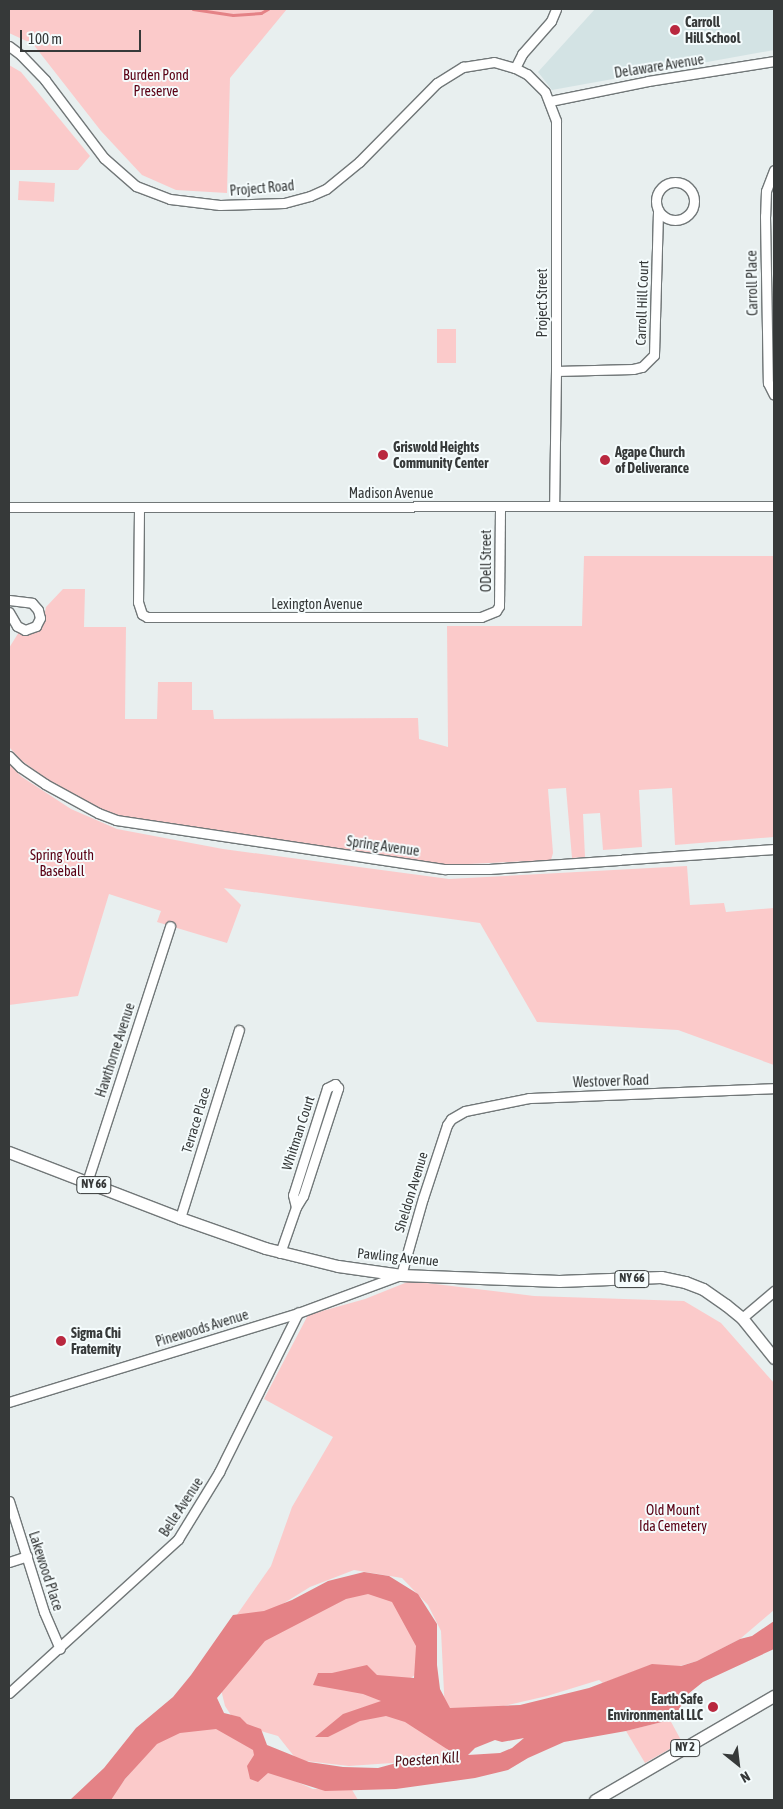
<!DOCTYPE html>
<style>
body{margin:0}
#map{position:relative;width:783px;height:1809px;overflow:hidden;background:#e8efef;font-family:"Asap Condensed",sans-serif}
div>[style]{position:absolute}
.built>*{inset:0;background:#d3e3e4}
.green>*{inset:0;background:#fbcaca;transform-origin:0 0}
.water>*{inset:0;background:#e48286}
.stream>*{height:2.5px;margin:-1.25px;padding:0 1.25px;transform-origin:1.25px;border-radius:1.25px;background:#e48286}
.roads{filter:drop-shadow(1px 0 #717778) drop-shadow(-1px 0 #717778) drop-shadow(0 1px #717778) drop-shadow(0 -1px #717778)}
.minor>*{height:9px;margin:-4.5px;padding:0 4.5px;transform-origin:4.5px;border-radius:4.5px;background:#fff}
.minor>.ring{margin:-4.5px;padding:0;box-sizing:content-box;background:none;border:9px solid #fff;border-radius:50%}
.major>*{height:11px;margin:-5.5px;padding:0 5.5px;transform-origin:5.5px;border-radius:5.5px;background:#fff}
.dots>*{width:14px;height:14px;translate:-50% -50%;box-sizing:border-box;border:2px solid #f5fcfd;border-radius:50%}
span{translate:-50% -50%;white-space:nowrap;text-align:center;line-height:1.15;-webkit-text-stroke:4px #f5fcfd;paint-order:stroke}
.shield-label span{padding:1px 4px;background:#f5fcfd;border:1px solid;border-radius:4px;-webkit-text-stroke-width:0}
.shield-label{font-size:12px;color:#363939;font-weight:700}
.poi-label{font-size:14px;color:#363939;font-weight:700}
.left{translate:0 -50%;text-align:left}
.right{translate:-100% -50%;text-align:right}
.street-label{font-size:14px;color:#363939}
.park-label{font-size:14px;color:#5a0014}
.water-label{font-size:15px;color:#4d1018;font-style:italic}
.frame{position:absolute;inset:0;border:10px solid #363939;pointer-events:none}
.north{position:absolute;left:713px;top:1739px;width:50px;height:50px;-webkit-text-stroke:4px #f5fcfd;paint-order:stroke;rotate:151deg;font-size:14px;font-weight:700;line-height:20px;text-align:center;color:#363939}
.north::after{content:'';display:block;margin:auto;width:18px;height:22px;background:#363939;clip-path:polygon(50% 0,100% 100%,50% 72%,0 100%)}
.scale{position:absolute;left:20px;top:30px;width:121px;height:22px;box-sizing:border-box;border:2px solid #363939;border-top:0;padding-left:6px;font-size:15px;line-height:18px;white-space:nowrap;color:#363939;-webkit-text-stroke:4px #f5fcfd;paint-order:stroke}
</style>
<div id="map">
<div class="built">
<i style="clip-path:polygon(595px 9px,774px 9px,774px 50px,552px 90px,538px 72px)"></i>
</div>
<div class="green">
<i style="clip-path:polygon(9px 9px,287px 9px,230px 78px,227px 193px,176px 190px,142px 175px,101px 131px,33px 44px,9px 33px)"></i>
<i style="clip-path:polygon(9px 65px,21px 72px,90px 156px,78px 170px,9px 170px)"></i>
<i style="left:19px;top:181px;width:36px;height:19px;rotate:3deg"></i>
<i style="left:437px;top:329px;width:19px;height:34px"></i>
<i style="clip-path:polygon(584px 556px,774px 556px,774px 837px,675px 845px,672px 788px,639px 790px,642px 847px,603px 850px,600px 813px,583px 814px,585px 857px,572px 858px,566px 788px,548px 789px,553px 853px,551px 860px,448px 865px,123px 817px,92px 806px,54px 784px,22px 761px,9px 747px,9px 648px,19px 632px,25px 634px,38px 630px,43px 623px,46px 607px,63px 589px,85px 589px,84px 627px,126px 627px,125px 719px,157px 719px,158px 682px,192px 682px,192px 710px,213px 710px,214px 719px,418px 718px,419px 739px,448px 747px,447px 626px,582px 626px)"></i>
<i style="clip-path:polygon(9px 764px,22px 777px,71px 809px,117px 829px,223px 849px,449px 879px,687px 866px,690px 905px,724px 903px,726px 912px,774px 908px,774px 1065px,678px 1030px,537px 1022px,480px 923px,224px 888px,241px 905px,227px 943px,157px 922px,161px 911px,109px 894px,78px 996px,9px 1005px)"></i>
<i style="clip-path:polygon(410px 1281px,534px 1296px,684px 1301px,721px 1323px,774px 1383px,774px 1610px,740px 1639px,697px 1661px,656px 1673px,651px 1665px,603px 1683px,599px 1680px,547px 1696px,491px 1709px,445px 1713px,441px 1631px,428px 1605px,402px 1578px,354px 1570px,310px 1587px,260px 1618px,208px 1656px,271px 1566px,292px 1507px,333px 1437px,264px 1399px,308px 1315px,365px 1299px)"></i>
<i style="clip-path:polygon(369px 1593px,395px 1602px,418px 1644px,416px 1674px,382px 1700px,446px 1746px,449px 1759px,349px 1766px,297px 1760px,278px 1736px,237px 1724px,225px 1706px,217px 1673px,248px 1643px,341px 1598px)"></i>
<i style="clip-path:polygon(670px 1720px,682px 1742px,645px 1763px,626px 1731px)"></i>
<i style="clip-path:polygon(216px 1727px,254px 1748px,270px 1770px,313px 1789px,351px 1788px,358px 1800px,108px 1800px,155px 1743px,179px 1730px)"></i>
</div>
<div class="water">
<i style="clip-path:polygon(evenodd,364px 1572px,389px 1576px,418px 1594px,437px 1624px,437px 1665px,440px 1689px,450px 1708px,520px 1705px,589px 1688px,652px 1664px,681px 1666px,697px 1661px,740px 1639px,752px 1636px,774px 1621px,774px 1649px,703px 1682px,688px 1694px,675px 1716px,670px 1720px,626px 1731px,564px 1742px,528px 1758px,508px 1770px,475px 1778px,396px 1789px,325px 1791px,268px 1773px,258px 1782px,250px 1779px,247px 1766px,254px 1755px,253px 1750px,216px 1729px,180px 1733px,157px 1744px,125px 1779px,111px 1800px,70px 1800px,104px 1768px,136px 1728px,173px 1697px,191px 1675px,233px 1615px,264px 1611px,292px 1600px,328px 1581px,364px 1572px,368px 1594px,392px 1602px,416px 1646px,414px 1678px,377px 1675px,367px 1665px,332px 1673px,318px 1673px,313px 1685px,363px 1694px,381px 1701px,343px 1714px,315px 1737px,328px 1737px,360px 1721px,386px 1716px,405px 1722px,450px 1751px,453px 1761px,400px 1762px,378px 1768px,343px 1767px,309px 1762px,267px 1745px,261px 1729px,247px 1724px,240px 1717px,224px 1713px,217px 1698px,265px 1641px,346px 1599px,368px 1594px,364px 1572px,524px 1738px,512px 1748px,500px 1753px,468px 1755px,475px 1748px,495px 1740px,502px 1742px,524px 1738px)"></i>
</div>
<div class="stream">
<i style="left:193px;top:9px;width:40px;rotate:8.5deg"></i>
<i style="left:233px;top:15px;width:28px;rotate:-4deg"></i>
<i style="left:261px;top:13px;width:8px;rotate:-30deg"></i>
</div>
<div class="roads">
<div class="minor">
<i style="left:9px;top:46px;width:15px;rotate:37deg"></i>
<i style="left:21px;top:55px;width:35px;rotate:46deg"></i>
<i style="left:45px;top:80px;width:98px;rotate:52.9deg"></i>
<i style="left:104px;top:158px;width:43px;rotate:41.2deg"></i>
<i style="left:136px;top:186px;width:36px;rotate:21deg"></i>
<i style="left:170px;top:199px;width:50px;rotate:6.8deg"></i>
<i style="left:220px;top:205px;width:64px;rotate:-1.8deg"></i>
<i style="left:284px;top:203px;width:27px;rotate:-15deg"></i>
<i style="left:310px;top:196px;width:17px;rotate:-24deg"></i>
<i style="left:326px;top:189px;width:43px;rotate:-39.3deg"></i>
<i style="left:359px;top:162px;width:111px;rotate:-45.4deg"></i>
<i style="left:437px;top:83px;width:31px;rotate:-32deg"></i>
<i style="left:463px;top:67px;width:31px;rotate:-9deg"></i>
<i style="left:494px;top:62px;width:22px;rotate:16deg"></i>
<i style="left:515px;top:68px;width:13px;rotate:27deg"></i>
<i style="left:527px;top:74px;width:25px;rotate:45deg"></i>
<i style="left:545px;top:92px;width:31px;rotate:69deg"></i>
<i style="left:556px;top:121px;width:250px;rotate:90deg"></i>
<i style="left:556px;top:371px;width:135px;rotate:90.8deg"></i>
<i style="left:515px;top:68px;width:16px;rotate:-63deg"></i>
<i style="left:522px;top:54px;width:44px;rotate:-48.7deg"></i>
<i style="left:551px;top:21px;width:13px;rotate:-67deg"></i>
<i style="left:550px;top:101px;width:100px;rotate:-11.5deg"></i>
<i style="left:648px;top:81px;width:128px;rotate:-9deg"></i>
<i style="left:774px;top:170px;width:22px;rotate:111deg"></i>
<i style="left:766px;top:191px;width:25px;rotate:92deg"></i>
<i style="left:765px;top:216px;width:167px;rotate:89deg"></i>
<i style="left:768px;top:383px;width:13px;rotate:63deg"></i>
<i class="ring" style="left:656px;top:182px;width:29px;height:29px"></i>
<i style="left:556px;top:371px;width:77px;rotate:-1.5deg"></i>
<i style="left:633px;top:369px;width:9px;rotate:-13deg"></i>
<i style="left:642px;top:367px;width:17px;rotate:-45deg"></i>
<i style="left:654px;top:355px;width:145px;rotate:-88.4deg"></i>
<i style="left:9px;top:507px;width:765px;rotate:-0.07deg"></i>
<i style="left:139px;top:509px;width:93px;rotate:90.6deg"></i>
<i style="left:138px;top:602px;width:13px;rotate:72deg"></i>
<i style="left:142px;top:614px;width:6px;rotate:31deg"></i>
<i style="left:147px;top:617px;width:334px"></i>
<i style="left:481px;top:617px;width:16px;rotate:-22deg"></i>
<i style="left:496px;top:611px;width:6px;rotate:-59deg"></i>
<i style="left:499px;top:606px;width:100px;rotate:-89.4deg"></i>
<i style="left:9px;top:600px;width:23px;rotate:7deg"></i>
<i style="left:32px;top:603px;width:9px;rotate:49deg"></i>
<i style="left:38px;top:610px;width:8px;rotate:76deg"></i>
<i style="left:40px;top:618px;width:9px;rotate:117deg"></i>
<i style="left:36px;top:626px;width:12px;rotate:160deg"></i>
<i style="left:25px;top:630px;width:9px;rotate:-153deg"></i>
<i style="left:17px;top:626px;width:16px;rotate:-120deg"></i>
<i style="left:9px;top:756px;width:16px;rotate:45deg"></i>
<i style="left:20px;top:767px;width:30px;rotate:34deg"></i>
<i style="left:45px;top:784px;width:60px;rotate:28.7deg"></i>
<i style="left:98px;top:813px;width:19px;rotate:21deg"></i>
<i style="left:116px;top:820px;width:333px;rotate:8.5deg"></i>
<i style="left:445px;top:869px;width:44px"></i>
<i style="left:489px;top:869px;width:286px;rotate:-4deg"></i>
<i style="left:87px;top:1182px;width:269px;rotate:-72deg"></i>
<i style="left:180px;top:1218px;width:197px;rotate:-72.6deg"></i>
<i style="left:280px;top:1253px;width:49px;rotate:-70.8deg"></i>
<i style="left:296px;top:1207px;width:13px;rotate:-58deg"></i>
<i style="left:303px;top:1196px;width:114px;rotate:-72deg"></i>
<i style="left:338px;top:1088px;width:5px;rotate:-127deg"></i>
<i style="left:335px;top:1084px;width:9px;rotate:153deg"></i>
<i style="left:327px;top:1088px;width:112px;rotate:107.6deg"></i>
<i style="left:293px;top:1195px;width:12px;rotate:76deg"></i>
<i style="left:742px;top:1318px;width:42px;rotate:-40.2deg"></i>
<i style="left:9px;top:1402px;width:302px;rotate:-17.1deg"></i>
<i style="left:298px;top:1313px;width:110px;rotate:-20.3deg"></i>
<i style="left:401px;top:1275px;width:80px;rotate:-74.1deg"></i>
<i style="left:423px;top:1198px;width:77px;rotate:-71.8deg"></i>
<i style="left:447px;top:1125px;width:7px;rotate:-56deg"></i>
<i style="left:451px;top:1119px;width:16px;rotate:-30deg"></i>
<i style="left:465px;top:1111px;width:65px;rotate:-11.5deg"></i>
<i style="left:529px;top:1098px;width:245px;rotate:-2.3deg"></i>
<i style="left:9px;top:1501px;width:116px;rotate:72.5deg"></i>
<i style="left:44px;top:1612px;width:40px;rotate:66.6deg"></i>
<i style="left:9px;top:1562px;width:19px;rotate:-18deg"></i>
<i style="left:9px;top:1693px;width:229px;rotate:-42.3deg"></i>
<i style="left:178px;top:1539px;width:79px;rotate:-58.5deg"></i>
<i style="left:219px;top:1472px;width:178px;rotate:-63.6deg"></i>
</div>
<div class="major">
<i style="left:9px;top:1152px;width:183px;rotate:21.1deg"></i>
<i style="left:180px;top:1218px;width:90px;rotate:19.4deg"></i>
<i style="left:265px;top:1248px;width:75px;rotate:13.9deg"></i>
<i style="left:338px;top:1266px;width:64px;rotate:8.1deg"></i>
<i style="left:401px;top:1275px;width:158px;rotate:2.2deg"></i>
<i style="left:559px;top:1281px;width:102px;rotate:-2.2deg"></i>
<i style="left:661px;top:1277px;width:25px;rotate:12deg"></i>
<i style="left:685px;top:1282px;width:19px;rotate:21deg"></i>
<i style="left:703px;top:1289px;width:28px;rotate:35deg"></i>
<i style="left:726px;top:1305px;width:21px;rotate:39deg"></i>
<i style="left:742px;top:1318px;width:51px;rotate:51.3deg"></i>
<i style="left:595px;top:1800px;width:207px;rotate:-30.2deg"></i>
</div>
</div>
<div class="dots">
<i style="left:675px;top:30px;background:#b9283f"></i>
<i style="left:383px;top:455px;background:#b9283f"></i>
<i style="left:605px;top:460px;background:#b9283f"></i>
<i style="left:61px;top:1341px;background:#b9283f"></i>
<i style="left:713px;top:1707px;background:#b9283f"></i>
</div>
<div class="shield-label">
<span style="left:94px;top:1185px">NY 66</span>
<span style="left:632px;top:1279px">NY 66</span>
<span style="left:685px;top:1748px">NY 2</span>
</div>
<div class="poi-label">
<span class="left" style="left:685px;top:30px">Carroll<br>Hill School</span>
<span class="left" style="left:393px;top:455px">Griswold Heights<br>Community Center</span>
<span class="left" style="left:615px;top:460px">Agape Church<br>of Deliverance</span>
<span class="left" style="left:71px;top:1341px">Sigma Chi<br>Fraternity</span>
<span class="right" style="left:703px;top:1707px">Earth Safe<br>Environmental LLC</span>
</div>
<div class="street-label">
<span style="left:659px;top:66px;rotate:-9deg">Delaware Avenue</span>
<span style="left:262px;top:188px;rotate:-5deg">Project Road</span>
<span style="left:752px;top:283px;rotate:-91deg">Carroll Place</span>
<span style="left:542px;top:303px;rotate:-90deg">Project Street</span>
<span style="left:642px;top:303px;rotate:-88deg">Carroll Hill Court</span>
<span style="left:391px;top:493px">Madison Avenue</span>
<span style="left:486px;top:561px;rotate:-90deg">ODell Street</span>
<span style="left:317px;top:604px">Lexington Avenue</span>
<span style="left:383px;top:846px;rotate:8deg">Spring Avenue</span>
<span style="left:115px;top:1050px;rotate:-72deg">Hawthorne Avenue</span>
<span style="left:611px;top:1081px;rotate:-2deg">Westover Road</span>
<span style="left:196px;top:1120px;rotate:-73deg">Terrace Place</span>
<span style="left:298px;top:1133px;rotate:-72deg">Whitman Court</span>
<span style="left:411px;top:1192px;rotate:-73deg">Sheldon Avenue</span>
<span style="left:398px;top:1257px;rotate:6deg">Pawling Avenue</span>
<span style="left:202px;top:1328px;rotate:-17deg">Pinewoods Avenue</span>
<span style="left:181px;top:1507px;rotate:-57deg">Belle Avenue</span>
<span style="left:46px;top:1571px;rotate:72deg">Lakewood Place</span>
</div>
<div class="park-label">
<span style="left:156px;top:83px">Burden Pond<br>Preserve</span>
<span style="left:62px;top:863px">Spring Youth<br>Baseball</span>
<span style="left:673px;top:1518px">Old Mount<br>Ida Cemetery</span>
</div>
<div class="water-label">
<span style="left:427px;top:1759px;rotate:-4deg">Poesten Kill</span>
</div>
<div class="frame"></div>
<div class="north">N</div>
<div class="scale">100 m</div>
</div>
